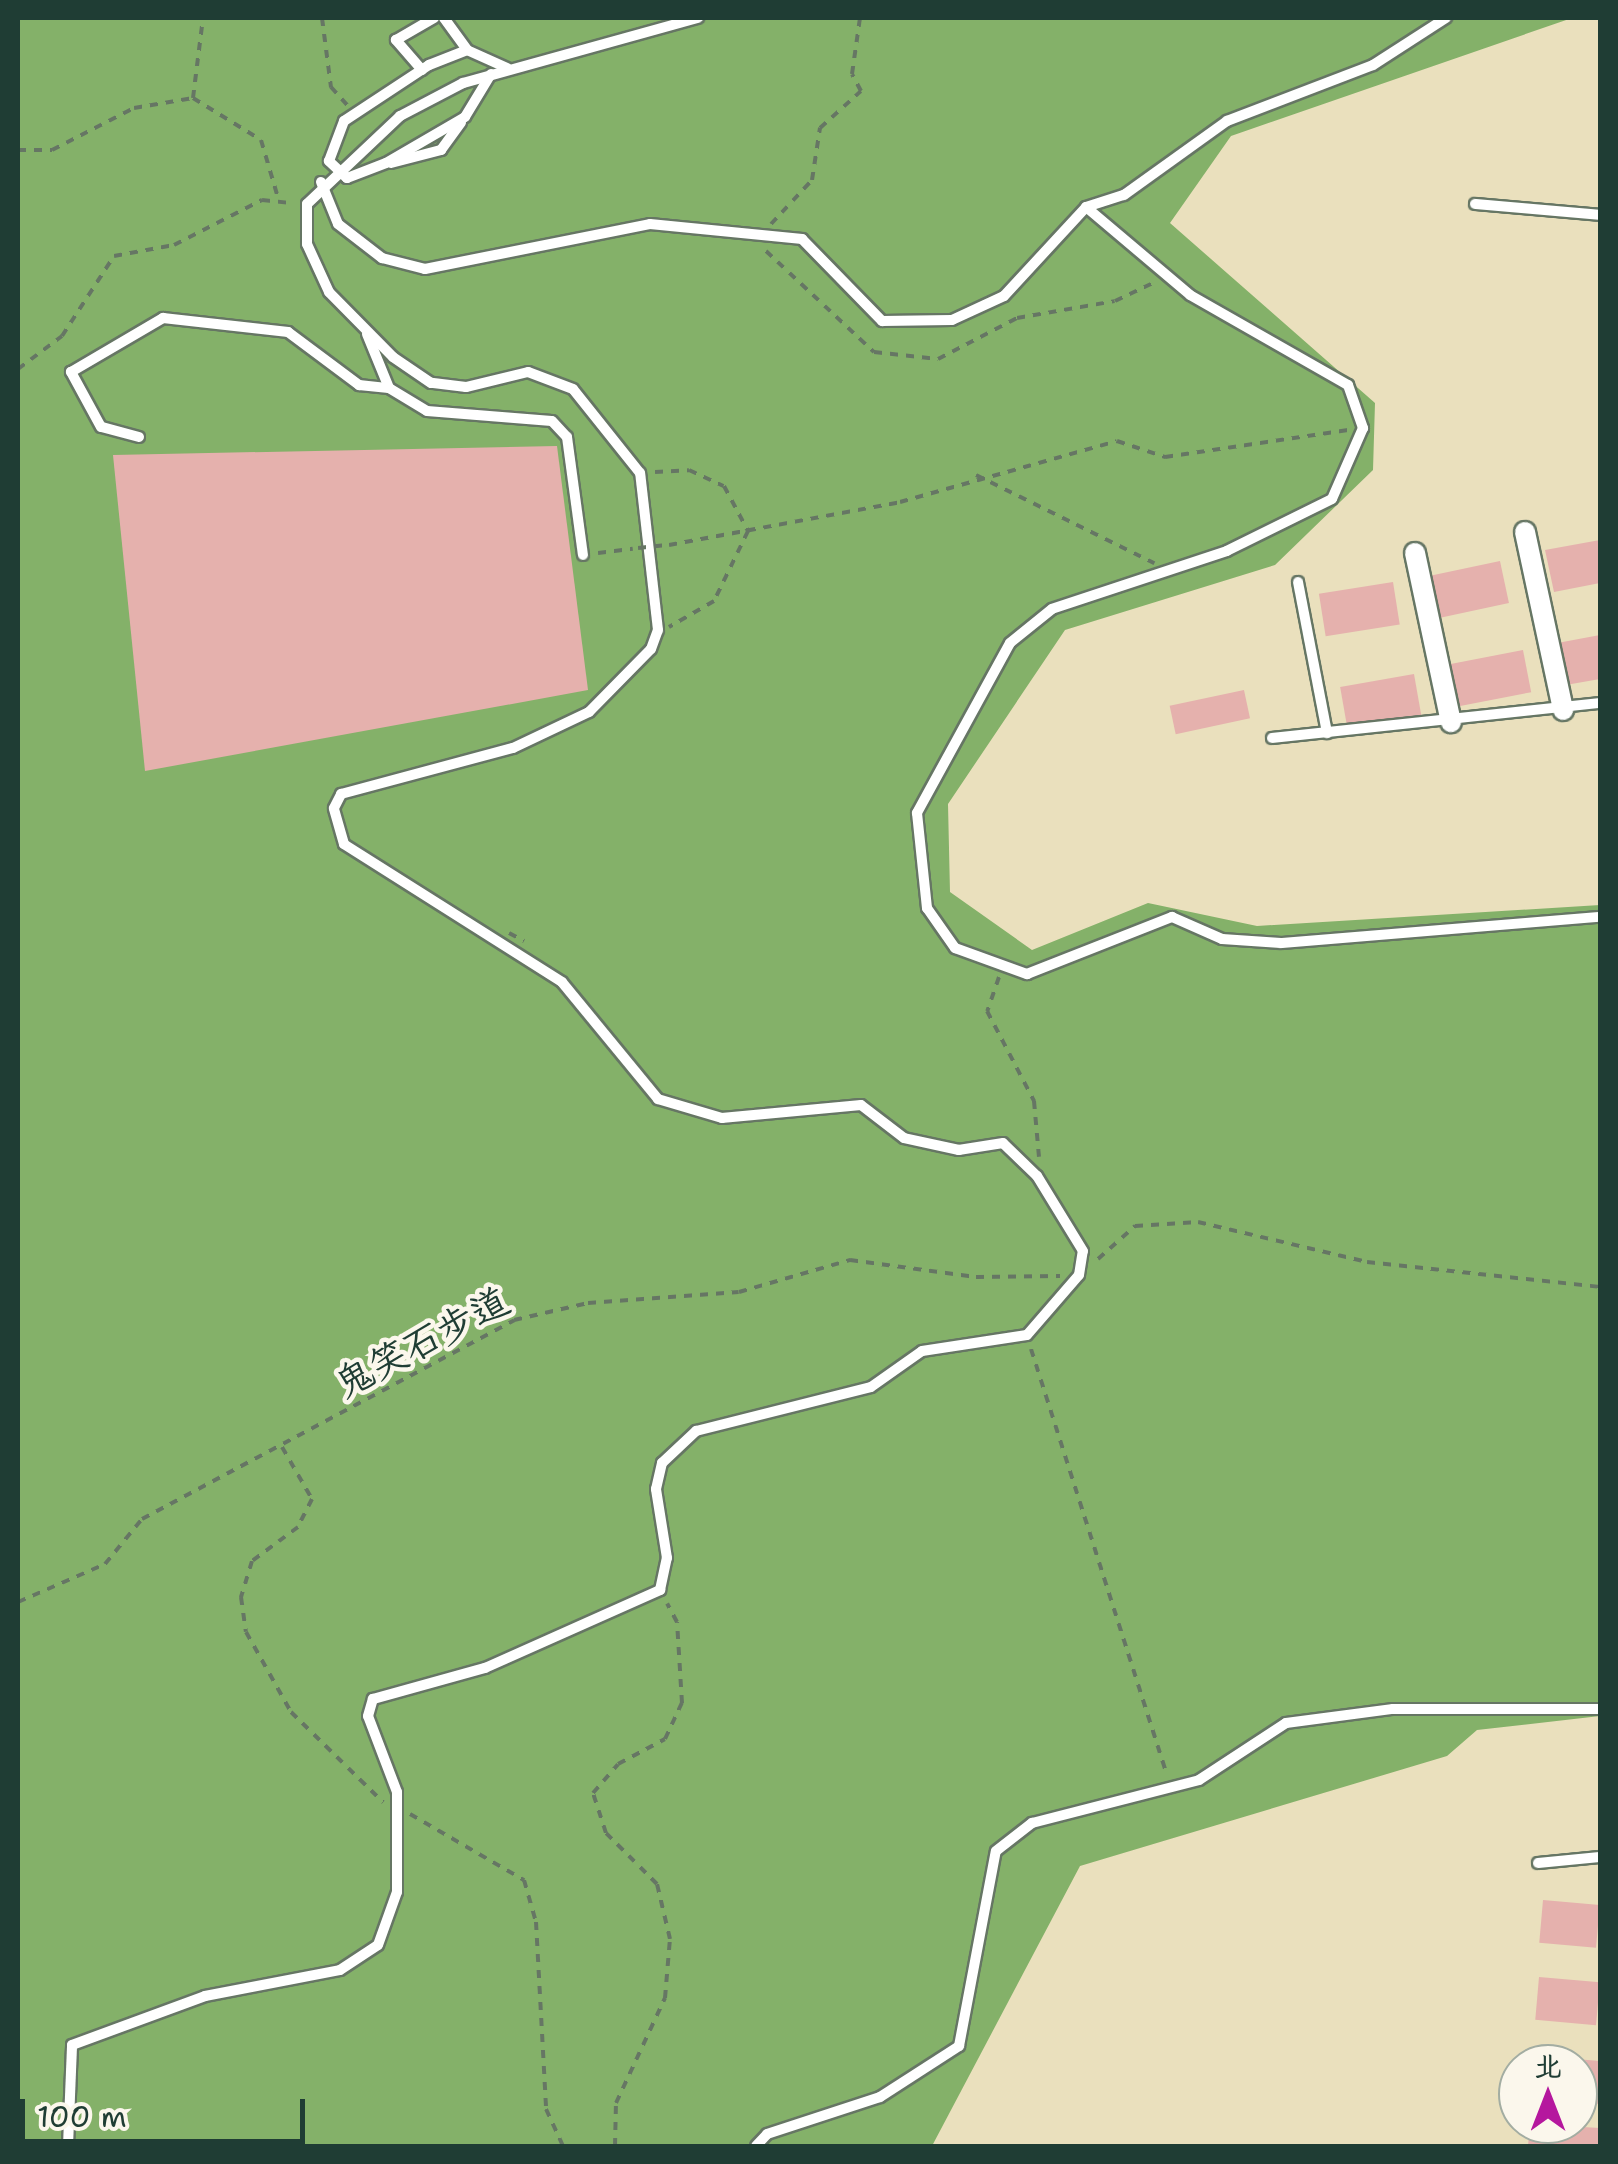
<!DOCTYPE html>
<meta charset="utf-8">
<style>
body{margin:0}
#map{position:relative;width:1618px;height:2164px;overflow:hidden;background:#eae0bd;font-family:"Shantell Sans","LXGW WenKai TC",sans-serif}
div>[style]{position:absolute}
.forest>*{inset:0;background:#84b169}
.building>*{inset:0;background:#e5b1ad;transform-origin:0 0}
.path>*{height:4px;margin-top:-2px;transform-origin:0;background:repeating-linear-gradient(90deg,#667664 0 8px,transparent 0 16px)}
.roads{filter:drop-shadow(2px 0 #667664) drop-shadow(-2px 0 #667664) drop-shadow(0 2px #667664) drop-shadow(0 -2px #667664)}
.lane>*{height:10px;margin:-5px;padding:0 5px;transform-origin:5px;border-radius:5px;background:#fff}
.street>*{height:20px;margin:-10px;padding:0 10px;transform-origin:10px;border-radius:10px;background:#fff}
.path-bridge>*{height:4px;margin-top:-2px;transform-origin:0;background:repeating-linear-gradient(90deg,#667664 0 8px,transparent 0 16px)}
span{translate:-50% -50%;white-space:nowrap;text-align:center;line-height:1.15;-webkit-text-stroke:9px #fbf7ec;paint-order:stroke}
.street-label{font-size:38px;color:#1f3d34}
.frame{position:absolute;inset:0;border:20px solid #1f3d34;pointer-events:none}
.north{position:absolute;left:1498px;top:2044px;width:100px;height:100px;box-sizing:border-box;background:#fbf7ec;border:2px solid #a3ada2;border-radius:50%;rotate:0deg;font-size:28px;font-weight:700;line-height:40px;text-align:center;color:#1f3d34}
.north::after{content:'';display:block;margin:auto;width:35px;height:45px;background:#b5179e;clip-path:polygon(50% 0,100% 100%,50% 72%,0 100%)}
.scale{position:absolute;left:20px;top:2099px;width:285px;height:45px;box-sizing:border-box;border:5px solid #1f3d34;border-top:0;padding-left:12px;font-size:30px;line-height:35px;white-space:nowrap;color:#1f3d34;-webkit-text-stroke:8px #fbf7ec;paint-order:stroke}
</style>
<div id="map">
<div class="forest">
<i style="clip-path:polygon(18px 18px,1572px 18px,1231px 136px,1170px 223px,1375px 403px,1373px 470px,1275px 565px,1065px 630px,948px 804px,950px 892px,1032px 950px,1148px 903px,1257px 926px,1600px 905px,1600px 1716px,1477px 1730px,1447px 1756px,1080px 1866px,932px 2146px,18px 2146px)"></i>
</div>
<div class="building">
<i style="clip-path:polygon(557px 446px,588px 690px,145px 771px,113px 455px)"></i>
<i style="clip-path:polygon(1600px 540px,1600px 583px,1554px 592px,1545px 550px)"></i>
<i style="left:1500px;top:561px;width:43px;height:75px;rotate:78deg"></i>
<i style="left:1393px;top:582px;width:43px;height:75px;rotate:81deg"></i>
<i style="clip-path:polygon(1600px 635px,1600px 679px,1560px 686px,1552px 644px)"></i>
<i style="left:1523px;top:650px;width:43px;height:75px;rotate:79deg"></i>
<i style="left:1414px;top:674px;width:42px;height:75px;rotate:80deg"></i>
<i style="left:1244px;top:690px;width:29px;height:76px;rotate:78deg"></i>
<i style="left:1543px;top:1900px;width:57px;height:43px;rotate:5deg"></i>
<i style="left:1539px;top:1977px;width:61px;height:43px;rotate:5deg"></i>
<i style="clip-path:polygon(1527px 2055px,1600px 2061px,1600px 2104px,1578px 2102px,1578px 2064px,1526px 2064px)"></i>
<i style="clip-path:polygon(1530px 2124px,1600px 2128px,1600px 2146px,1528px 2146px)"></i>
</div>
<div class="path">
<i style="left:322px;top:18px;width:70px;rotate:82.6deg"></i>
<i style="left:331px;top:87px;width:24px;rotate:48deg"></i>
<i style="left:193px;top:98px;width:81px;rotate:-82.9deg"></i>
<i style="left:18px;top:150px;width:34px"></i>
<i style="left:52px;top:150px;width:92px;rotate:-27.1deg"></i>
<i style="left:134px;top:108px;width:60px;rotate:-9.6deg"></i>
<i style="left:193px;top:98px;width:80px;rotate:31.7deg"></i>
<i style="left:261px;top:140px;width:64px;rotate:73.6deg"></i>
<i style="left:771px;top:224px;width:60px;rotate:-47deg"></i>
<i style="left:812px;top:180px;width:53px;rotate:-81.3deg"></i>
<i style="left:820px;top:128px;width:55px;rotate:-42.1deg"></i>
<i style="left:861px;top:91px;width:19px;rotate:-118deg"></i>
<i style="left:852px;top:74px;width:57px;rotate:-81.9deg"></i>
<i style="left:766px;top:251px;width:148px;rotate:43.1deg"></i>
<i style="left:874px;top:352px;width:64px;rotate:6.2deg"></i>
<i style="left:938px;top:359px;width:89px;rotate:-27.4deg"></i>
<i style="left:1017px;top:318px;width:99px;rotate:-9.8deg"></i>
<i style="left:1115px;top:301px;width:42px;rotate:-25.3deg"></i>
<i style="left:18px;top:369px;width:55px;rotate:-36.9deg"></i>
<i style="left:62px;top:336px;width:95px;rotate:-57deg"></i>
<i style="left:114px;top:256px;width:61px;rotate:-10.4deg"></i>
<i style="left:174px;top:245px;width:99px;rotate:-27.1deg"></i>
<i style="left:262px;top:200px;width:30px;rotate:6deg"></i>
<i style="left:655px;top:472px;width:34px;rotate:-3deg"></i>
<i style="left:689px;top:470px;width:38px;rotate:25deg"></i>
<i style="left:724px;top:486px;width:51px;rotate:61.9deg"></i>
<i style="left:748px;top:531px;width:78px;rotate:115.9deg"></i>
<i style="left:714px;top:601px;width:52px;rotate:150deg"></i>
<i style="left:976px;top:475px;width:199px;rotate:26.3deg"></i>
<i style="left:669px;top:545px;width:235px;rotate:-10.5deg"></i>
<i style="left:900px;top:502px;width:225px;rotate:-15.7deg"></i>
<i style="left:1117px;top:441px;width:51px;rotate:18.4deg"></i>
<i style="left:1165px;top:457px;width:185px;rotate:-8.4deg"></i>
<i style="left:598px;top:553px;width:35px;rotate:-7deg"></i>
<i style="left:509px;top:933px;width:17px;rotate:28deg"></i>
<i style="left:999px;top:977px;width:36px;rotate:109deg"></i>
<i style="left:987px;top:1011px;width:102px;rotate:62.4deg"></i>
<i style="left:1034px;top:1101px;width:56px;rotate:84.9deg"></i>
<i style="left:1098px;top:1259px;width:50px;rotate:-41.7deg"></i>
<i style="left:1135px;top:1226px;width:63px;rotate:-3.6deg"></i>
<i style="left:1198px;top:1222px;width:174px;rotate:13.3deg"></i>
<i style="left:1367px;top:1262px;width:234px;rotate:6.1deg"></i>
<i style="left:1031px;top:1349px;width:445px;rotate:72.3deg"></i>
<i style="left:282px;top:1447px;width:60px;rotate:60deg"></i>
<i style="left:312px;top:1499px;width:31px;rotate:117deg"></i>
<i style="left:298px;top:1527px;width:57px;rotate:143.5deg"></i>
<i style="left:252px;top:1561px;width:38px;rotate:107deg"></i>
<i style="left:241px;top:1597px;width:35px;rotate:82deg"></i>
<i style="left:246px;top:1632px;width:92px;rotate:60.6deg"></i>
<i style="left:291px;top:1712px;width:129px;rotate:44.4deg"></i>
<i style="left:18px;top:1602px;width:95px;rotate:-23.6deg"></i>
<i style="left:105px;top:1564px;width:58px;rotate:-50.6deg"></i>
<i style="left:142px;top:1519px;width:422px;rotate:-28.1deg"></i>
<i style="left:514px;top:1320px;width:76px;rotate:-12.9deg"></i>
<i style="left:588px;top:1303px;width:151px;rotate:-4.2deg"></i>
<i style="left:739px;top:1292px;width:116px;rotate:-16.1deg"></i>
<i style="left:850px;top:1260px;width:127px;rotate:7.7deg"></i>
<i style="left:976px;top:1277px;width:84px;rotate:-0.7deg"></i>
<i style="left:410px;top:1814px;width:132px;rotate:30.1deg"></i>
<i style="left:524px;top:1880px;width:44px;rotate:74.1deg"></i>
<i style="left:536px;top:1922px;width:187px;rotate:86.9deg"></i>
<i style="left:546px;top:2109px;width:41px;rotate:65.3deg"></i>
<i style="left:615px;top:2146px;width:43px;rotate:-88.7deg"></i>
<i style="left:616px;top:2103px;width:116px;rotate:-65deg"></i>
<i style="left:665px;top:1998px;width:59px;rotate:-85.2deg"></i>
<i style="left:670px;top:1939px;width:57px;rotate:-103.3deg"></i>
<i style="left:657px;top:1884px;width:72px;rotate:-135deg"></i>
<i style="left:606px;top:1833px;width:42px;rotate:-108deg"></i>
<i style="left:593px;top:1793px;width:38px;rotate:-49deg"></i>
<i style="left:618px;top:1764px;width:53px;rotate:-28deg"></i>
<i style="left:665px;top:1739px;width:40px;rotate:-65deg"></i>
<i style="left:682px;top:1703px;width:81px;rotate:-93.5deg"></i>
<i style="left:677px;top:1622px;width:21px;rotate:-118deg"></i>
</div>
<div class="roads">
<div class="lane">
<i style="left:444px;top:18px;width:39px;rotate:54deg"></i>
<i style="left:422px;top:70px;width:40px;rotate:-131deg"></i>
<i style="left:396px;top:40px;width:44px;rotate:-30.1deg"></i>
<i style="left:491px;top:74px;width:50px;rotate:121.2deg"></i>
<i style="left:465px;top:117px;width:91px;rotate:149.8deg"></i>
<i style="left:386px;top:163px;width:42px;rotate:159deg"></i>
<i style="left:347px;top:178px;width:25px;rotate:-137deg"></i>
<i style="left:329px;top:161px;width:43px;rotate:-69.4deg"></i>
<i style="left:344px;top:121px;width:102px;rotate:-33.4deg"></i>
<i style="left:429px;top:65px;width:41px;rotate:-21.5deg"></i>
<i style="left:467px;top:50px;width:44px;rotate:24.2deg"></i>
<i style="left:391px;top:163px;width:52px;rotate:-14.6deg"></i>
<i style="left:441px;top:150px;width:34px;rotate:-54deg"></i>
<i style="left:321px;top:182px;width:45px;rotate:68deg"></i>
<i style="left:338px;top:224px;width:56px;rotate:37.7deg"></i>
<i style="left:382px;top:258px;width:44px;rotate:14.3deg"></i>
<i style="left:425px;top:269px;width:229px;rotate:-11.3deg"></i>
<i style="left:650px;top:224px;width:153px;rotate:5.6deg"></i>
<i style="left:802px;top:239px;width:115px;rotate:45.7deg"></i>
<i style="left:882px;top:321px;width:70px;rotate:-0.8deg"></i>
<i style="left:952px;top:320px;width:57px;rotate:-24.8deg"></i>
<i style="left:1004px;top:296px;width:121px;rotate:-47.3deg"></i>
<i style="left:1086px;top:207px;width:136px;rotate:40.2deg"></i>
<i style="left:1190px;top:295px;width:182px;rotate:29.7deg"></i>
<i style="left:1348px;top:385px;width:46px;rotate:70.8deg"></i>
<i style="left:1363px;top:428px;width:77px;rotate:113.6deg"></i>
<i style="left:1332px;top:499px;width:117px;rotate:153.7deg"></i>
<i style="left:1227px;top:551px;width:184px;rotate:161.7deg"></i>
<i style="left:1052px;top:609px;width:54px;rotate:141deg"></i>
<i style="left:1010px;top:643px;width:194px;rotate:118.7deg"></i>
<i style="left:917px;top:813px;width:96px;rotate:84deg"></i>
<i style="left:927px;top:908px;width:49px;rotate:55deg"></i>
<i style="left:955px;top:948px;width:77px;rotate:19.9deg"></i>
<i style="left:1027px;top:974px;width:156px;rotate:-21.5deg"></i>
<i style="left:1172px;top:917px;width:55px;rotate:23.7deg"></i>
<i style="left:1222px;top:939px;width:59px;rotate:3.9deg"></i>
<i style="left:1281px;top:943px;width:320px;rotate:-4.7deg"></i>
<i style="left:1475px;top:204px;width:125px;rotate:5deg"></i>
<i style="left:1086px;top:207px;width:40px;rotate:-18deg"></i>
<i style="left:1124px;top:195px;width:127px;rotate:-35.7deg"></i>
<i style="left:1227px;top:121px;width:156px;rotate:-21deg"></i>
<i style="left:1373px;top:65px;width:87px;rotate:-32.8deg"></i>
<i style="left:367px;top:334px;width:58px;rotate:67.8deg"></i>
<i style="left:389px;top:388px;width:44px;rotate:31.2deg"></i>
<i style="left:427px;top:411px;width:125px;rotate:4.6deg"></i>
<i style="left:552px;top:421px;width:22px;rotate:47deg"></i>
<i style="left:567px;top:437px;width:119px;rotate:82.3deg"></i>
<i style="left:139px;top:437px;width:39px;rotate:-165deg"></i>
<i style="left:101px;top:427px;width:63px;rotate:-118.6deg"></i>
<i style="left:71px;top:372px;width:107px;rotate:-30.4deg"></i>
<i style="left:163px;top:318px;width:126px;rotate:6.4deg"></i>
<i style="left:288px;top:332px;width:89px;rotate:36.7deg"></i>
<i style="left:359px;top:385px;width:30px;rotate:6deg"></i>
<i style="left:1298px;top:582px;width:154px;rotate:79.1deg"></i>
<i style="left:1272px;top:738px;width:330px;rotate:-6.1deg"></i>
<i style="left:1538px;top:1863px;width:62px;rotate:-5.5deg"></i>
<i style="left:68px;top:2146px;width:101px;rotate:-87.7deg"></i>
<i style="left:72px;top:2045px;width:142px;rotate:-20.2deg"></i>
<i style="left:205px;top:1996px;width:137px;rotate:-10.9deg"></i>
<i style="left:340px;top:1970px;width:45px;rotate:-33.3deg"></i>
<i style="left:378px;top:1945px;width:56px;rotate:-70.3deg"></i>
<i style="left:397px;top:1892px;width:100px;rotate:-90deg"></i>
<i style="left:397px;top:1792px;width:81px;rotate:-110.9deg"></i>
<i style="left:368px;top:1716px;width:18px;rotate:-74deg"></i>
<i style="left:373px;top:1699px;width:116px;rotate:-15.5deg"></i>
<i style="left:485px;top:1668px;width:192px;rotate:-24deg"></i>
<i style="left:660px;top:1590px;width:33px;rotate:-78deg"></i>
<i style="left:667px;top:1558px;width:70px;rotate:-99.1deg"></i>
<i style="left:656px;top:1489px;width:27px;rotate:-77deg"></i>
<i style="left:662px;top:1463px;width:47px;rotate:-43.3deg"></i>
<i style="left:696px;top:1431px;width:180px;rotate:-14.1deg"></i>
<i style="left:871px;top:1387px;width:62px;rotate:-35.2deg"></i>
<i style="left:922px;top:1351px;width:106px;rotate:-8.7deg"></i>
<i style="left:1027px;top:1335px;width:79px;rotate:-49.1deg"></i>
<i style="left:1079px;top:1275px;width:24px;rotate:-81deg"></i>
<i style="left:1083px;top:1251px;width:88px;rotate:-121.5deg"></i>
<i style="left:1037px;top:1176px;width:47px;rotate:-135.9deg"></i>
<i style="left:1003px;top:1143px;width:45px;rotate:171deg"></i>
<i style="left:959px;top:1150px;width:56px;rotate:-167.7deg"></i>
<i style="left:904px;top:1138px;width:54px;rotate:-142.5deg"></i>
<i style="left:861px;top:1105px;width:140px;rotate:174.7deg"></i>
<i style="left:722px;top:1118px;width:67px;rotate:-163.5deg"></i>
<i style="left:658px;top:1099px;width:151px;rotate:-129.4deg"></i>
<i style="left:562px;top:982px;width:258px;rotate:-147.7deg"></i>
<i style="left:344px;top:844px;width:37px;rotate:-106deg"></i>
<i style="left:334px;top:808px;width:16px;rotate:-63deg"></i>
<i style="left:341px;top:794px;width:178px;rotate:-15deg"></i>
<i style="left:513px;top:748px;width:84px;rotate:-25.3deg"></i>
<i style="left:589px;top:712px;width:88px;rotate:-45.5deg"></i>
<i style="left:651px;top:649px;width:20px;rotate:-70deg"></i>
<i style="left:658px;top:630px;width:158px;rotate:-96.5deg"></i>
<i style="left:640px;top:473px;width:107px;rotate:-128.6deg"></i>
<i style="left:573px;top:389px;width:48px;rotate:-159.3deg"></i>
<i style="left:528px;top:372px;width:64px;rotate:166.4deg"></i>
<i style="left:466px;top:387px;width:35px;rotate:-173deg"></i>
<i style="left:431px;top:383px;width:46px;rotate:-145.6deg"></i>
<i style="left:393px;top:357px;width:91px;rotate:-134.6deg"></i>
<i style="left:329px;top:292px;width:53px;rotate:-114.6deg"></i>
<i style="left:307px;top:244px;width:40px;rotate:-90deg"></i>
<i style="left:307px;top:204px;width:128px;rotate:-43.4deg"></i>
<i style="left:400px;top:116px;width:71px;rotate:-27.6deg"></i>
<i style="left:463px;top:83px;width:244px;rotate:-15.5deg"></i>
<i style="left:756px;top:2146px;width:16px;rotate:-47deg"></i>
<i style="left:767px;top:2134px;width:119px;rotate:-18.1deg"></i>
<i style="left:880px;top:2097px;width:94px;rotate:-32.8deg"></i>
<i style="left:959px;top:2046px;width:198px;rotate:-79.3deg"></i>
<i style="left:996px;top:1851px;width:46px;rotate:-37.9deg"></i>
<i style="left:1032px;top:1823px;width:172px;rotate:-14.4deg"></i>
<i style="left:1199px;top:1780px;width:104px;rotate:-33.2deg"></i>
<i style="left:1286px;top:1723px;width:108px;rotate:-7.5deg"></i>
<i style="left:1393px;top:1709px;width:207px"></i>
</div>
<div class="street">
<i style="left:1525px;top:532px;width:182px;rotate:77.9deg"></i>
<i style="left:1415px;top:553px;width:173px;rotate:78deg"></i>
</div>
</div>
<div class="path-bridge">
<i style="left:638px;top:548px;width:31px;rotate:-6deg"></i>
</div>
<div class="street-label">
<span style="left:422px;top:1342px;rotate:-28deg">鬼笑石步道</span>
</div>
<div class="frame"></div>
<div class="north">北</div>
<div class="scale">100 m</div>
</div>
